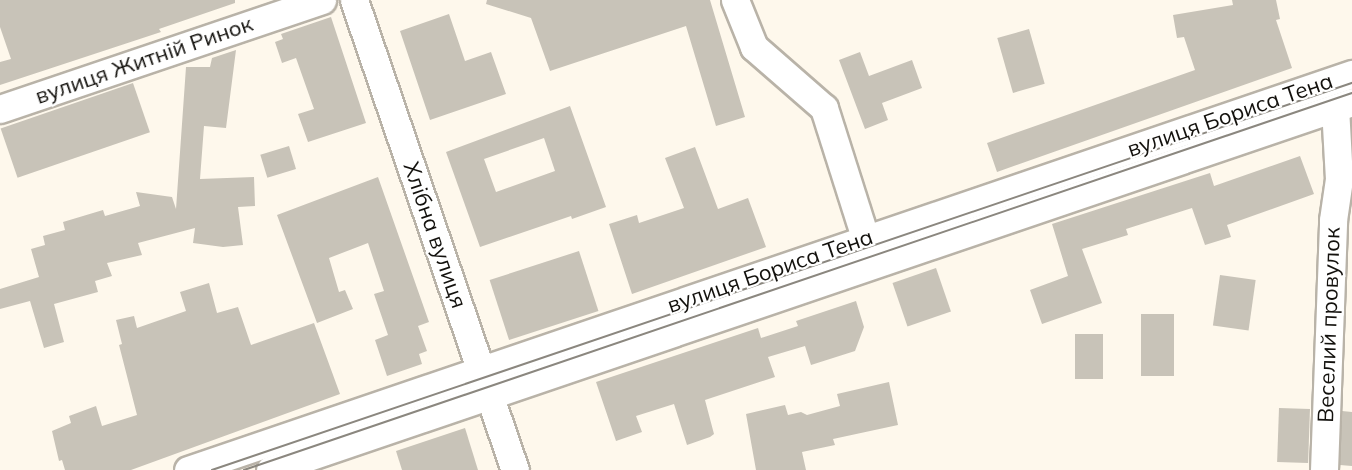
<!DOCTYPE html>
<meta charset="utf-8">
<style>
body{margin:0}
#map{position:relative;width:1352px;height:470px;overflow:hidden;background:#fef8ec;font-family:Mulish,sans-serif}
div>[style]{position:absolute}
.building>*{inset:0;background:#c8c3b8;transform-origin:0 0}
.roads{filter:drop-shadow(2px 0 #b9b3a8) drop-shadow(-2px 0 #b9b3a8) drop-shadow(0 2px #b9b3a8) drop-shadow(0 -2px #b9b3a8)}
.minor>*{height:27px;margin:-13.5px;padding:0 13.5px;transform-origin:13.5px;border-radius:13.5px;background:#fff}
.tram>*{height:1.5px;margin:-0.75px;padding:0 0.75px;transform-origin:0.75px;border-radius:0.75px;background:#8b877f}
span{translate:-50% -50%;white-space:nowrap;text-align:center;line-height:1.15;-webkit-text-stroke:4.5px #fff;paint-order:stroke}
.street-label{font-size:22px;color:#13110d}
</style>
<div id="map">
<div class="building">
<i style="clip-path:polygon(0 0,235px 0,235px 3px,159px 29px,161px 32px,0 85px,0 62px,11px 59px,0 27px)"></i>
<i style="clip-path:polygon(487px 0,710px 0,745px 117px,716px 126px,686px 26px,550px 71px,531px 18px,486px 4px)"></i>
<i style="clip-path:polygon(1232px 0,1276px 0,1280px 19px,1276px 20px,1292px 68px,997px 172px,987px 143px,1195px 70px,1184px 37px,1177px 38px,1173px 15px,1233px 5px)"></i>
<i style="clip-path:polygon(449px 14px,465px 61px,491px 52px,506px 94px,430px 120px,400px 31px)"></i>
<i style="clip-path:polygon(331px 17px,366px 123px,308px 142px,298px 114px,314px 109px,296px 58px,282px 63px,275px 42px,283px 39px,281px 34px)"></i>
<i style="left:1029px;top:29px;width:57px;height:33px;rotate:74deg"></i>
<i style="clip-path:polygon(236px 50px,226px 128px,204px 126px,200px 179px,254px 177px,255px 206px,238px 207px,243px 245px,223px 247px,193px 243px,195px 228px,138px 243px,142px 255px,107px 263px,112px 276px,95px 281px,98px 292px,54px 304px,64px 342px,44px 348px,30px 301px,0 309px,0 289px,39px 277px,31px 249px,45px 245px,43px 236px,65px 230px,63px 222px,103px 210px,105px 216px,140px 206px,136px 192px,172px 197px,176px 209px,186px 67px,210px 67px,212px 58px)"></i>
<i style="clip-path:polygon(860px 52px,869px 76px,912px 60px,922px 88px,882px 103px,888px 120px,865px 129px,839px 60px)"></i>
<i style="left:133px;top:83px;width:52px;height:140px;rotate:71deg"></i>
<i style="clip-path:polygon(evenodd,570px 106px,606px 207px,572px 219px,571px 216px,480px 247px,446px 152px,570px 106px,544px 138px,555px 171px,496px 192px,484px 159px,544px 138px)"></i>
<i style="left:289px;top:146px;width:24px;height:30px;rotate:73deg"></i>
<i style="clip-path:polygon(695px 147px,718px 209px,748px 198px,766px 247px,632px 294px,609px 224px,637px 215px,639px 223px,684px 208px,665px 158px)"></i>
<i style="clip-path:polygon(1300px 156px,1314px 194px,1227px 225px,1231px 237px,1205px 245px,1192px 208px,1126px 229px,1128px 235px,1082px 249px,1102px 303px,1042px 324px,1030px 290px,1068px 276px,1052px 224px,1210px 173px,1214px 186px)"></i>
<i style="clip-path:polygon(378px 177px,429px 322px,418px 326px,427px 351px,419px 354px,422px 364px,387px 376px,375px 340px,388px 335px,374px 294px,384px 291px,368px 243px,329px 258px,339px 292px,345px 290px,353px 309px,317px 323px,277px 215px)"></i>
<i style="left:579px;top:251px;width:63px;height:94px;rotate:72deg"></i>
<i style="left:936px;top:268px;width:46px;height:46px;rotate:71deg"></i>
<i style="left:1220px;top:275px;width:36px;height:51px;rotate:8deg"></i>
<i style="clip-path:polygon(209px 283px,217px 313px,238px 307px,251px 345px,314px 323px,340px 394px,131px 470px,65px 470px,62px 460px,59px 461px,52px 431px,71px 423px,69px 416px,96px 406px,102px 426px,137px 415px,119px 345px,122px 344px,116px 320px,134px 316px,137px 328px,186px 311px,180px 292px)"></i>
<i style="clip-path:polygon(856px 301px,864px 327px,855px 351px,811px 365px,805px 346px,768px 357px,775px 377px,705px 400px,714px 434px,710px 437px,687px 445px,674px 404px,636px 416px,642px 432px,616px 441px,596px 382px,758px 328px,761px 338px,798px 326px,796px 321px)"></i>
<i style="left:1141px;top:314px;width:33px;height:62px"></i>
<i style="left:1075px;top:334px;width:28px;height:45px"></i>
<i style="clip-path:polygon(889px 382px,898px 425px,833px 439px,835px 445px,802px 452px,806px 470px,756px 470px,746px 414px,785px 405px,788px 415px,801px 412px,807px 415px,840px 406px,837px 394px)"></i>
<i style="left:1279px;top:408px;width:31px;height:54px;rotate:2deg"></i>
<i style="clip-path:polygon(1342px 411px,1352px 412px,1352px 466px,1340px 465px)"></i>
<i style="clip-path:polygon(465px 428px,478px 470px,402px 470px,396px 451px)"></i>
</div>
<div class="roads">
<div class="minor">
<i style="left:354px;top:0;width:497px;rotate:71.1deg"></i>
<i style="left:735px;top:0;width:51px;rotate:68deg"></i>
<i style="left:754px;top:47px;width:93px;rotate:41.1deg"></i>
<i style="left:824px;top:108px;width:155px;rotate:72.4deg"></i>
<i style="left:0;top:109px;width:340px;rotate:-18.7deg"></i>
<i style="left:188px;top:470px;width:1230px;rotate:-18.79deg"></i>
<i style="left:270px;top:470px;width:1143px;rotate:-18.78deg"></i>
<i style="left:1324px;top:470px;width:250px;rotate:-87.9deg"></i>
<i style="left:1333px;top:220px;width:41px;rotate:-81.7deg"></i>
<i style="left:1339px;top:179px;width:71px;rotate:-93.2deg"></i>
</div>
</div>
<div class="tram">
<i style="left:212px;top:470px;width:1204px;rotate:-18.75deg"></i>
<i style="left:244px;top:470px;width:1170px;rotate:-18.79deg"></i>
</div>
<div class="street-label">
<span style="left:144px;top:60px;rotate:-19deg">вулиця Житній Ринок</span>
<span style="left:1230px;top:115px;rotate:-19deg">вулиця Бориса Тена</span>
<span style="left:435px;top:235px;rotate:71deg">Хлібна вулиця</span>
<span style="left:770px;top:271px;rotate:-19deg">вулиця Бориса Тена</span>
<span style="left:1329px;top:325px;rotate:-88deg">Веселий провулок</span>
</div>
</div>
